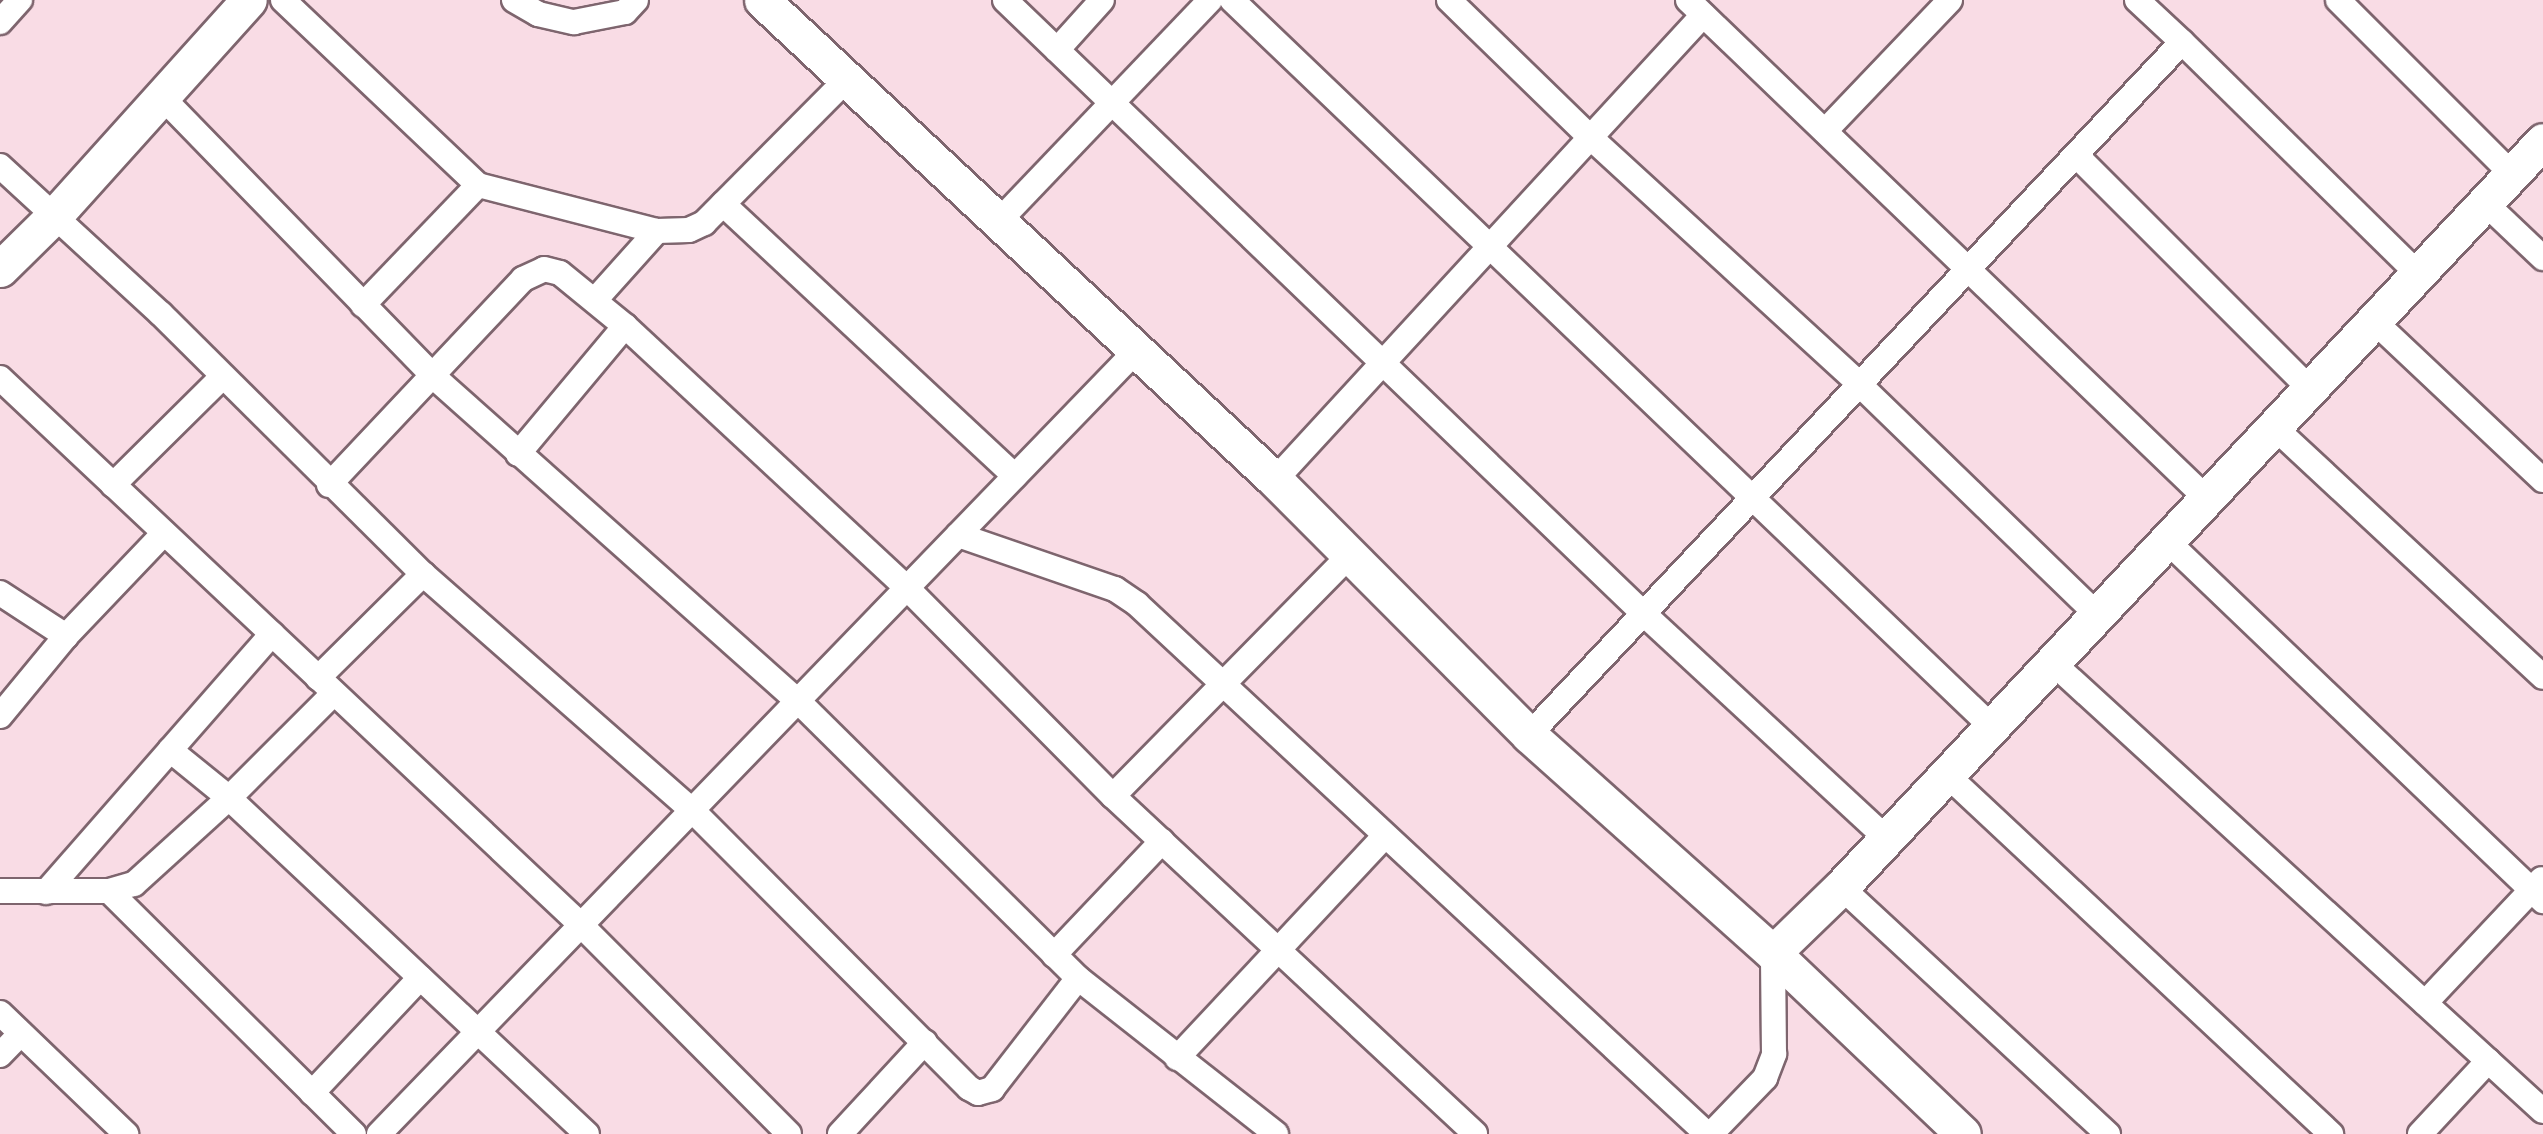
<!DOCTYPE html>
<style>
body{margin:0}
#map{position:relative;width:2543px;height:1134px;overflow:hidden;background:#f9dce5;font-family:Raleway,sans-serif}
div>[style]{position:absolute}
.roads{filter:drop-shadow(2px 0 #7e656e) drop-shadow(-2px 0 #7e656e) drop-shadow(0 2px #7e656e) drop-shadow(0 -2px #7e656e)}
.street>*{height:24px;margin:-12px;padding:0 12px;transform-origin:12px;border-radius:12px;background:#fff}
.secondary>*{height:35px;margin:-17.5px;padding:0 17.5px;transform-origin:17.5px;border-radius:17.5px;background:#fff}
span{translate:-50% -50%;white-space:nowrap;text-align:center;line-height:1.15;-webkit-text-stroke:5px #feecf2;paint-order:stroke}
</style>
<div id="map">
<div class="roads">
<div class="street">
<i style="left:283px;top:0;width:269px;rotate:43.5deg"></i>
<i style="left:478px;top:185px;width:185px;rotate:14.4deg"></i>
<i style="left:657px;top:231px;width:32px;rotate:-2deg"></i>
<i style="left:689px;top:230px;width:17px;rotate:-25deg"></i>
<i style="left:704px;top:223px;width:203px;rotate:-45.2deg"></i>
<i style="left:514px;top:0;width:28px;rotate:30deg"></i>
<i style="left:538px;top:14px;width:37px;rotate:13deg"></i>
<i style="left:574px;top:22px;width:52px;rotate:-11.1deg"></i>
<i style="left:625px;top:12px;width:16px;rotate:-47deg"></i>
<i style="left:1005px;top:0;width:886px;rotate:43.86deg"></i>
<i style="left:1644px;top:614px;width:331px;rotate:42.8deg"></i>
<i style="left:1232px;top:0;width:1052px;rotate:43.73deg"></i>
<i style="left:1449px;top:0;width:197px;rotate:44.2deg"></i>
<i style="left:1590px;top:137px;width:364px;rotate:42.5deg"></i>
<i style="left:1858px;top:383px;width:333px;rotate:44.1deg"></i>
<i style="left:1688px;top:0;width:720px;rotate:43.87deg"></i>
<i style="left:2137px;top:0;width:62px;rotate:43deg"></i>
<i style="left:2338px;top:0;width:246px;rotate:45deg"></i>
<i style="left:0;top:22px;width:30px;rotate:-48deg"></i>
<i style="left:1057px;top:50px;width:67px;rotate:-48deg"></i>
<i style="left:160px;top:95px;width:393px;rotate:45.8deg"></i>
<i style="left:434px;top:377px;width:487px;rotate:41.7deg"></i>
<i style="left:798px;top:701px;width:394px;rotate:44.7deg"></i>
<i style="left:1078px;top:978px;width:252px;rotate:38.2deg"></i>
<i style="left:1825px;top:131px;width:181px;rotate:-46.3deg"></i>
<i style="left:2076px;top:155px;width:331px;rotate:45deg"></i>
<i style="left:0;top:166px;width:219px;rotate:42.6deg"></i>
<i style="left:161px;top:314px;width:369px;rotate:44.8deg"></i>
<i style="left:423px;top:574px;width:358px;rotate:41.3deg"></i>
<i style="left:692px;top:810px;width:392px;rotate:45.1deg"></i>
<i style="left:969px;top:1088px;width:10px;rotate:29deg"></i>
<i style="left:978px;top:1093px;width:15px;rotate:-16deg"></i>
<i style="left:992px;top:1089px;width:140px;rotate:-52.2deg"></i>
<i style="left:2485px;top:203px;width:80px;rotate:43.5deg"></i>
<i style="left:723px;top:204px;width:399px;rotate:43deg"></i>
<i style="left:1000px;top:220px;width:304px;rotate:-46.3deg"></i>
<i style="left:595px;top:300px;width:93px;rotate:-48.1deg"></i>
<i style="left:363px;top:305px;width:166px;rotate:-46.2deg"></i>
<i style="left:2374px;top:321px;width:232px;rotate:43.3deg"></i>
<i style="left:0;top:378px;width:797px;rotate:43.27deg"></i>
<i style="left:580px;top:924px;width:296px;rotate:45.1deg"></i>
<i style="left:2274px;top:427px;width:367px;rotate:42.9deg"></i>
<i style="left:518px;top:454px;width:167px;rotate:-50.1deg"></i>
<i style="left:1275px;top:480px;width:632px;rotate:-47.37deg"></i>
<i style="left:113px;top:485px;width:153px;rotate:-44.7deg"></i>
<i style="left:329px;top:485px;width:283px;rotate:-46.7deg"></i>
<i style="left:523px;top:279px;width:23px;rotate:-25deg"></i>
<i style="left:544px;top:269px;width:16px;rotate:14deg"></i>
<i style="left:560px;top:273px;width:84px;rotate:39.2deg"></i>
<i style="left:625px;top:326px;width:385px;rotate:42.9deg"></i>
<i style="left:907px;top:588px;width:293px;rotate:45.3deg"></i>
<i style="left:1113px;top:796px;width:495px;rotate:43deg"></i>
<i style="left:958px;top:535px;width:166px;rotate:19deg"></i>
<i style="left:1115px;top:589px;width:27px;rotate:34deg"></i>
<i style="left:1137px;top:604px;width:778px;rotate:42.92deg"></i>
<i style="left:2167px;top:541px;width:521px;rotate:43.75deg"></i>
<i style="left:0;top:593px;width:79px;rotate:33.1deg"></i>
<i style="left:2053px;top:663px;width:664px;rotate:42.44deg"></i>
<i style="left:318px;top:678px;width:148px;rotate:-44.7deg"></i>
<i style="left:0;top:716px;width:104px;rotate:-50.5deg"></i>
<i style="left:66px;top:636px;width:142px;rotate:-46.4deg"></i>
<i style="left:1529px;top:735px;width:952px;rotate:-46.7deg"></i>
<i style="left:2182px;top:42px;width:331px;rotate:44.5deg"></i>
<i style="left:170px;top:750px;width:76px;rotate:39.1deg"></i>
<i style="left:229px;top:798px;width:491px;rotate:43.2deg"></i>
<i style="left:1947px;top:775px;width:526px;rotate:43.07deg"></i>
<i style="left:1113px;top:796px;width:338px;rotate:-45.5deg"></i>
<i style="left:1841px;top:887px;width:364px;rotate:42.8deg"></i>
<i style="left:0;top:891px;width:109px"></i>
<i style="left:109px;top:891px;width:26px;rotate:-16deg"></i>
<i style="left:134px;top:884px;width:128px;rotate:-42.2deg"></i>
<i style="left:229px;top:798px;width:148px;rotate:-45deg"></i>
<i style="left:109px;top:891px;width:345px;rotate:44.8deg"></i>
<i style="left:46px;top:892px;width:343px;rotate:-48.8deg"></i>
<i style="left:1054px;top:955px;width:157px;rotate:-46.5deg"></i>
<i style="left:2425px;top:1003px;width:170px;rotate:-46.7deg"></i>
<i style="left:0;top:1013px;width:175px;rotate:43.8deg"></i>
<i style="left:0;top:1055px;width:30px;rotate:-46deg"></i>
<i style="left:1177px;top:1058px;width:303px;rotate:-46.9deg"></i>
<i style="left:312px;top:1093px;width:158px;rotate:-46.8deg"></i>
<i style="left:379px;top:1134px;width:1091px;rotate:-45.97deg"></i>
<i style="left:840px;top:1134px;width:125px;rotate:-47.3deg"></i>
<i style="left:1711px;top:1134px;width:78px;rotate:-46deg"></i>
<i style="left:1765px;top:1078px;width:26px;rotate:-69deg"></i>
<i style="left:1774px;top:1054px;width:101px;rotate:-90.6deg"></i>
<i style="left:2420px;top:1134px;width:100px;rotate:-47deg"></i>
</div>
<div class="secondary">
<i style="left:762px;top:0;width:703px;rotate:43.1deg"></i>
<i style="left:1275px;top:480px;width:360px;rotate:45.1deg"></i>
<i style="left:1529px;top:735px;width:327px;rotate:41.8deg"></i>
<i style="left:1773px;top:953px;width:262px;rotate:43.6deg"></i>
<i style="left:0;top:269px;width:78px;rotate:-44.5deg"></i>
<i style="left:56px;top:214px;width:288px;rotate:-48deg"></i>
<i style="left:1773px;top:953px;width:95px;rotate:-44.1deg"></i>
<i style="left:1841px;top:887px;width:1024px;rotate:-46.74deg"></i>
</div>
</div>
</div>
